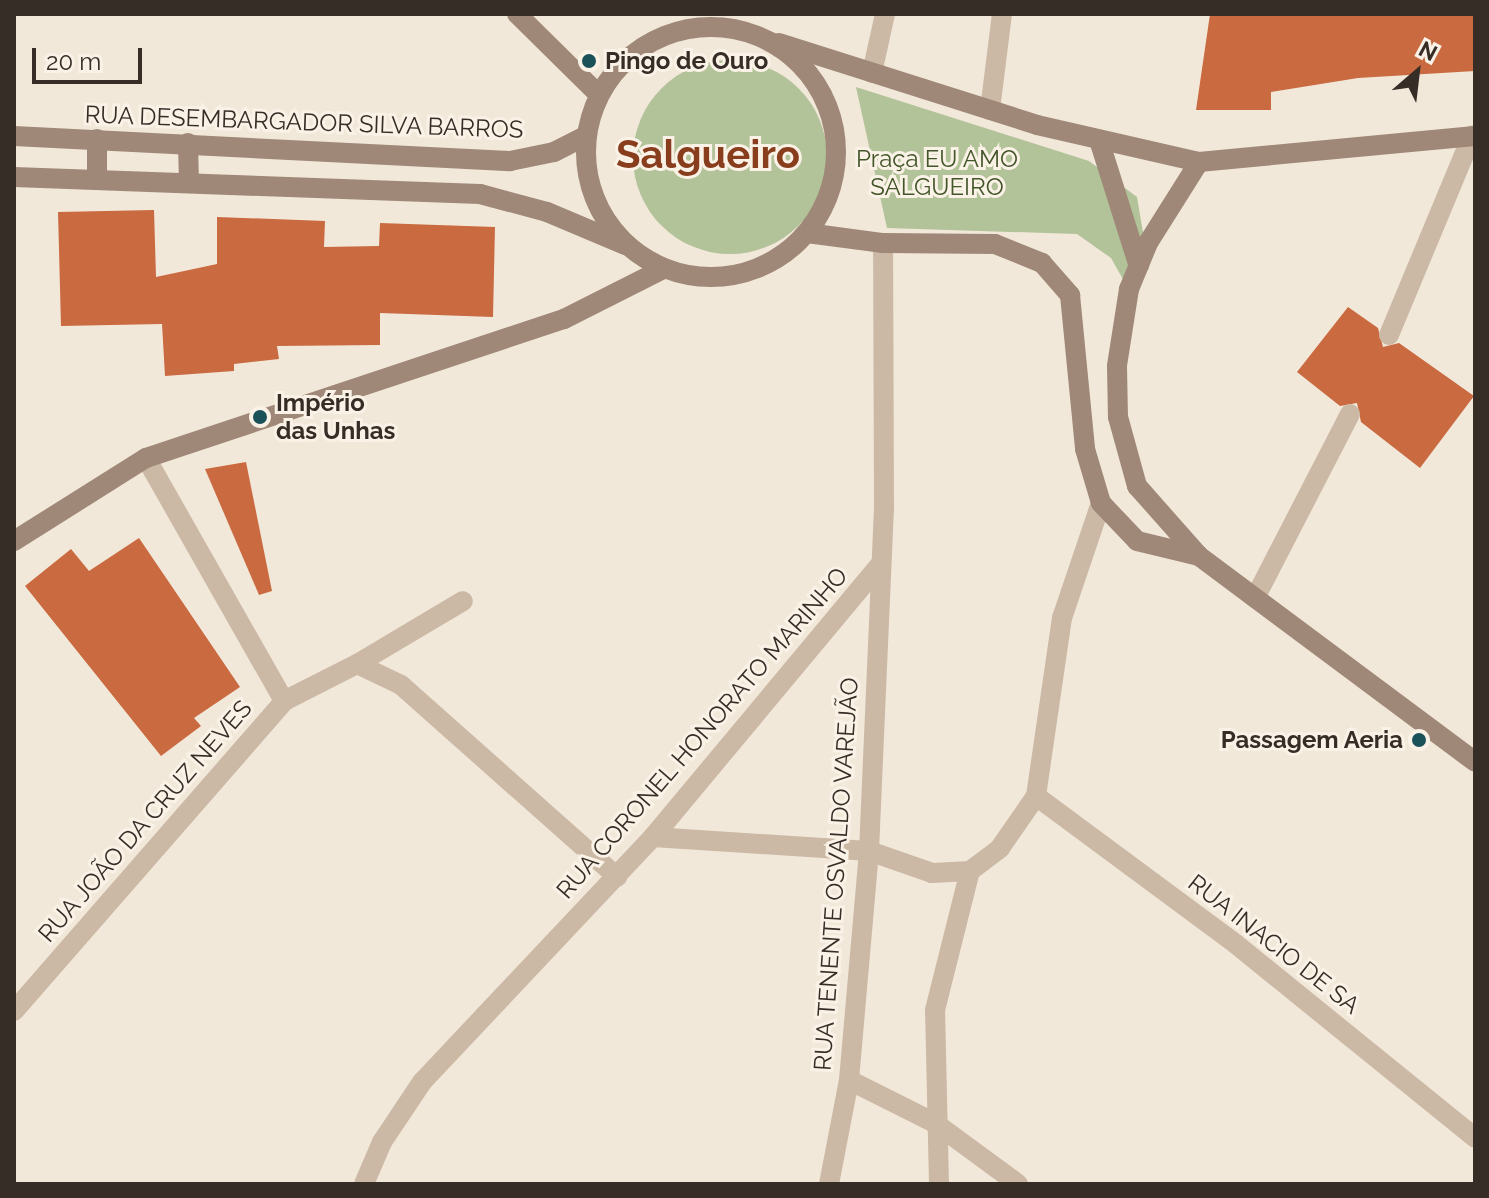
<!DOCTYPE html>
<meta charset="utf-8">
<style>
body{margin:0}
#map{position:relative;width:1489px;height:1198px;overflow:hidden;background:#f2e8da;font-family:Raleway,sans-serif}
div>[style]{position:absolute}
.green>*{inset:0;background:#b2c299}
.round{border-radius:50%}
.building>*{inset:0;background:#ca6a40}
.service>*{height:20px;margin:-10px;padding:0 10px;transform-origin:10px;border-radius:10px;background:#cbb9a5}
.minor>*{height:20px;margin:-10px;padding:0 10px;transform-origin:10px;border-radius:10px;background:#cbb9a5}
.secondary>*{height:20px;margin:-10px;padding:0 10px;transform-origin:10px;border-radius:10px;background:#9f8877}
.secondary>.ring{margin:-10px;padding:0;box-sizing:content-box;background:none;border:20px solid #9f8877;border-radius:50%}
.dots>*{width:22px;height:22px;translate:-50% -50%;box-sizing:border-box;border:4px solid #faf2e6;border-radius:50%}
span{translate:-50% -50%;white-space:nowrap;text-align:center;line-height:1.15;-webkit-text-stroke:6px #faf2e6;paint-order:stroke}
.poi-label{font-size:24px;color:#362d27;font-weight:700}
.left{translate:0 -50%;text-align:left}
.right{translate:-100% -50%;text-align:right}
.street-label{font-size:24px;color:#362d27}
.park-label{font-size:24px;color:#43562a}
.town-label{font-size:40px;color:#883d1d;font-weight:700}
.frame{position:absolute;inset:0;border:16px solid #362d27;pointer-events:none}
.north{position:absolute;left:1377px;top:32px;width:80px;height:80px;-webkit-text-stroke:6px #faf2e6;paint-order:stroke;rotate:28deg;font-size:22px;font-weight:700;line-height:32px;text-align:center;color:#362d27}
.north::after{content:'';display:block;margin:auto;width:28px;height:36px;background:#362d27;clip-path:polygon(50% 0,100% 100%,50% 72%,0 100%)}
.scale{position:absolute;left:32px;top:48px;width:110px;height:36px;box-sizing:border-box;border:4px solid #362d27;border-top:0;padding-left:10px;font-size:24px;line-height:28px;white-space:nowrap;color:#362d27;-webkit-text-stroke:6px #faf2e6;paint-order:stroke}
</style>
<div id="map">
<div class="green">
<i class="round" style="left:633px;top:60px;width:194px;height:194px"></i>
<i style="clip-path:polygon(856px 87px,1089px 161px,1137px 197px,1149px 268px,1133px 297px,1111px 258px,1077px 234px,887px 228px)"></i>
</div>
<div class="building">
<i style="clip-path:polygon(1210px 14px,1475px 14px,1475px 71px,1358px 78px,1271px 92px,1271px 110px,1196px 110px)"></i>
<i style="clip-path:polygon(154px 210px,156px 277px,217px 264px,217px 217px,325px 221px,324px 247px,379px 246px,380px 223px,495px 227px,493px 317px,380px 313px,380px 345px,277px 346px,279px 359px,234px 364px,234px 371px,165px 376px,162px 324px,61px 326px,58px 212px)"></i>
<i style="clip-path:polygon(1348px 307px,1378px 328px,1383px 347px,1399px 343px,1474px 396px,1420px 468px,1361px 422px,1357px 403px,1340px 406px,1297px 372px)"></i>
<i style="clip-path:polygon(246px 462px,272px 591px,259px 595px,205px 469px)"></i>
<i style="clip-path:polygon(139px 538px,240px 687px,194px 718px,201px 726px,161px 756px,25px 586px,71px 549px,89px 571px)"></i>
</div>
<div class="service">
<i style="left:1389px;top:335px;width:216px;rotate:-67.4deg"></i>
<i style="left:1255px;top:598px;width:207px;rotate:-62.7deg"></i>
</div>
<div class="minor">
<i style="left:872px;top:73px;width:60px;rotate:-77.6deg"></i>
<i style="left:990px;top:110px;width:97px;rotate:-82.9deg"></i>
<i style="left:146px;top:458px;width:279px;rotate:60.4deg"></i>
<i style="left:357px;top:664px;width:123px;rotate:-30.7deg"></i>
<i style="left:1036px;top:796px;width:250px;rotate:36.5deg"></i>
<i style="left:1237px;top:945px;width:306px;rotate:39deg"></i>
<i style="left:653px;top:837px;width:216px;rotate:3.7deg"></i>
<i style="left:869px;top:851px;width:67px;rotate:19.2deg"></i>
<i style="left:932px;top:873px;width:38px;rotate:-3deg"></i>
<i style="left:970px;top:871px;width:38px;rotate:-37deg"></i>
<i style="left:1000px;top:848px;width:63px;rotate:-55.3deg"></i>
<i style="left:1036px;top:796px;width:180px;rotate:-81.7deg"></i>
<i style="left:1062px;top:618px;width:121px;rotate:-71.3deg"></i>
<i style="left:14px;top:1011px;width:411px;rotate:-48.9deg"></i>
<i style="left:284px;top:701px;width:82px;rotate:-26.9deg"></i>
<i style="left:357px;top:664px;width:49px;rotate:25.5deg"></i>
<i style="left:401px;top:685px;width:289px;rotate:41.6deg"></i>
<i style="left:849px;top:1080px;width:96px;rotate:26.6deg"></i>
<i style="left:935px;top:1123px;width:103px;rotate:36.3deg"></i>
<i style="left:364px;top:1184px;width:46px;rotate:-66.8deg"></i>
<i style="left:382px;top:1142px;width:72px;rotate:-56.3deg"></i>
<i style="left:422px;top:1082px;width:337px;rotate:-46.7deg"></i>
<i style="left:653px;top:837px;width:353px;rotate:-50.2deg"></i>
<i style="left:829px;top:1184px;width:106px;rotate:-79.1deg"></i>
<i style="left:849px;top:1080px;width:230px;rotate:-85deg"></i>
<i style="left:869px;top:851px;width:342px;rotate:-87.5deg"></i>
<i style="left:884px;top:509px;width:266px;rotate:-90.2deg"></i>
<i style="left:939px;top:1184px;width:174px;rotate:-91.3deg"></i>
<i style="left:935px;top:1010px;width:143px;rotate:-75.9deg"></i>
</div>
<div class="secondary">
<i style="left:517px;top:14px;width:115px;rotate:44.6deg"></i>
<i class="ring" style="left:586px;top:27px;width:230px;height:230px"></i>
<i style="left:779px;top:43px;width:271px;rotate:17.6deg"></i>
<i style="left:1037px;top:125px;width:166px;rotate:12.9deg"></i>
<i style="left:1199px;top:162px;width:277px;rotate:-5.4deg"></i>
<i style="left:14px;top:136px;width:497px;rotate:2.9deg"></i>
<i style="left:510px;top:161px;width:45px;rotate:-11.6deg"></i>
<i style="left:554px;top:152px;width:36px;rotate:-27deg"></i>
<i style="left:97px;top:139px;width:41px;rotate:90deg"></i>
<i style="left:1099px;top:140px;width:130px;rotate:72.5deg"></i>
<i style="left:188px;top:143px;width:40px;rotate:88.6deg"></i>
<i style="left:1199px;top:162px;width:96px;rotate:122.2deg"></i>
<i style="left:1148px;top:243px;width:50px;rotate:112.4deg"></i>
<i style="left:1129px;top:289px;width:78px;rotate:98.9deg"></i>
<i style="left:1117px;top:366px;width:51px;rotate:88.9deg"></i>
<i style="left:1118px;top:417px;width:72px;rotate:74.6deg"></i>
<i style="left:1137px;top:486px;width:94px;rotate:48.5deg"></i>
<i style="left:1199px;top:556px;width:344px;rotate:36.7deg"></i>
<i style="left:14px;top:177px;width:466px;rotate:2.1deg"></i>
<i style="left:480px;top:194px;width:69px;rotate:15deg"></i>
<i style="left:547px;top:212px;width:85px;rotate:22.9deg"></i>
<i style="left:807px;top:233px;width:77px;rotate:7.5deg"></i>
<i style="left:883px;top:243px;width:112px;rotate:0.5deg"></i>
<i style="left:995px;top:244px;width:51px;rotate:22deg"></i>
<i style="left:1042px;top:263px;width:43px;rotate:48.8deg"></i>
<i style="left:1070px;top:295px;width:155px;rotate:84.4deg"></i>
<i style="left:1085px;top:449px;width:56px;rotate:73.5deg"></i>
<i style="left:1101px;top:503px;width:52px;rotate:46.5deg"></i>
<i style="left:1137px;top:541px;width:64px;rotate:13.6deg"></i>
<i style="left:14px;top:541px;width:156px;rotate:-32.2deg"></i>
<i style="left:146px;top:458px;width:441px;rotate:-18.4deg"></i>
<i style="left:564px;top:319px;width:111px;rotate:-26.8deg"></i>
</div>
<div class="dots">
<i style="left:589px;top:61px;background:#1b5159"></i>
<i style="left:260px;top:417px;background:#1b5159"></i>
<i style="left:1419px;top:740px;background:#1b5159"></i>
</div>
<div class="poi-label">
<span class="left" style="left:605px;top:61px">Pingo de Ouro</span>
<span class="left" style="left:276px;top:417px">Império<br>das Unhas</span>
<span class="right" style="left:1403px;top:740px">Passagem Aeria</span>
</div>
<div class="street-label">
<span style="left:304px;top:122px;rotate:2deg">RUA DESEMBARGADOR SILVA BARROS</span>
<span style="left:702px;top:733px;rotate:-49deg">RUA CORONEL HONORATO MARINHO</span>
<span style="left:145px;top:821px;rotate:-49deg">RUA JOÃO DA CRUZ NEVES</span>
<span style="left:836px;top:874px;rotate:-86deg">RUA TENENTE OSVALDO VAREJÃO</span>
<span style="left:1274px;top:944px;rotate:38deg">RUA INACIO DE SA</span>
</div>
<div class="park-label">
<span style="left:937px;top:173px">Praça EU AMO<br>SALGUEIRO</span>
</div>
<div class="town-label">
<span style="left:708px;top:154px">Salgueiro</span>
</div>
<div class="frame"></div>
<div class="north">N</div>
<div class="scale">20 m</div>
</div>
